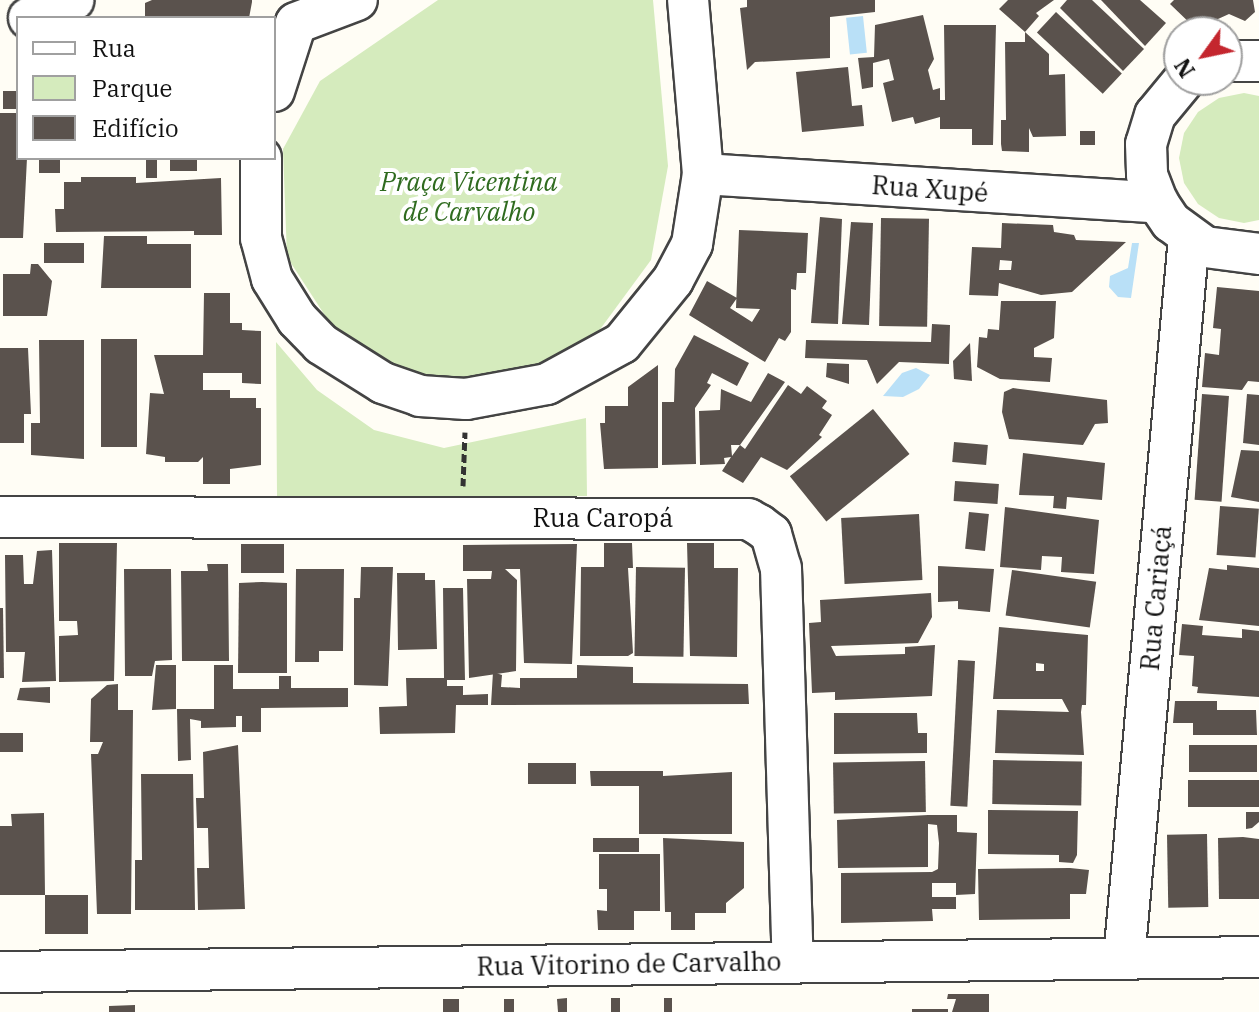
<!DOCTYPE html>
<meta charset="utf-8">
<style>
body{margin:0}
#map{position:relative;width:1259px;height:1012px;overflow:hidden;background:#fffdf5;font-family:"IBM Plex Serif",serif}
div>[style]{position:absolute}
.green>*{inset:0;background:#d5ebbd}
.water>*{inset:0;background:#b9e0f7;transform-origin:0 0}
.building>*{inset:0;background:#5a524d;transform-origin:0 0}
.path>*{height:5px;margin-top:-2.5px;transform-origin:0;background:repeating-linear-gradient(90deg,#333 0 8px,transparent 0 12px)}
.roads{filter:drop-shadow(2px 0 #444) drop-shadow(-2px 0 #444) drop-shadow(0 2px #444) drop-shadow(0 -2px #444)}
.minor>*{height:40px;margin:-20px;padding:0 20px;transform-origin:20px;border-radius:20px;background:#fff}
span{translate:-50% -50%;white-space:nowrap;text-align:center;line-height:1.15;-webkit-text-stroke:8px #fff;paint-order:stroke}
.park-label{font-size:26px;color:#2f6b1f;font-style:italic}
.street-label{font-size:26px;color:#111}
.legend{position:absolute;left:16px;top:16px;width:260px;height:144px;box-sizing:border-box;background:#fff;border:2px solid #a0a0a0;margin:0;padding:10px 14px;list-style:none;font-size:24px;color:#111}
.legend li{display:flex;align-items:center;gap:16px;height:40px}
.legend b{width:40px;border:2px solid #a0a0a0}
.north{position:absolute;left:1163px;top:16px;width:80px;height:80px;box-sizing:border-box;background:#fff;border:2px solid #a0a0a0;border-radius:50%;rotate:237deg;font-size:22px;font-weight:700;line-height:32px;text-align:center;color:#111}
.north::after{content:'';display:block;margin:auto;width:28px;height:36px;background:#c4262e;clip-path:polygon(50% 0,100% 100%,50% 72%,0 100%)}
</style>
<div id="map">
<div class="green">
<i style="clip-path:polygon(438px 0,653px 0,668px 166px,651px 260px,590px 343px,510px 382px,422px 379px,337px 334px,287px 257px,283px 149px,320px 81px)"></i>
<i style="clip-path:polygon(1244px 93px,1259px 96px,1259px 220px,1244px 223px,1219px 218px,1198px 204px,1184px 183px,1179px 158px,1184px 133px,1198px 112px,1219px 98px)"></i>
<i style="clip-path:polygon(276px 342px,317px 390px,374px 430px,444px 448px,586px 418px,587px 496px,277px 497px)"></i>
</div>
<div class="water">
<i style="left:863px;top:16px;width:37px;height:17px;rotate:84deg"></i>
<i style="clip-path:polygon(1132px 243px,1139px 243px,1131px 298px,1118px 297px,1109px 287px,1110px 276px,1128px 268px)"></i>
<i style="clip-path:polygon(916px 368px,930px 375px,919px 389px,903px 397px,883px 396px,902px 373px)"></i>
</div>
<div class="building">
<i style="clip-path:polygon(152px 0,252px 0,252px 2px,249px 18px,145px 18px,145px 3px)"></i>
<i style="clip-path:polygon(747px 0,875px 0,875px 12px,830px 17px,830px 58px,755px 62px,747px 70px,740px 8px,747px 7px)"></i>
<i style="clip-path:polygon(1008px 0,1054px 0,1036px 13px,1039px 16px,1025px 32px,1049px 54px,1049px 75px,1065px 74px,1066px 136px,1033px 137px,1029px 128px,1029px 152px,1002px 151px,1001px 144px,1001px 120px,1006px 120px,1005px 42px,1025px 42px,1025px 32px,999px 9px)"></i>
<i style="clip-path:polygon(1067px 0,1092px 0,1144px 49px,1123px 71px,1060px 8px)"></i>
<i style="clip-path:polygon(1101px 0,1140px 0,1166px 23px,1145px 46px)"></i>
<i style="clip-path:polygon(1174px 0,1253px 0,1255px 12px,1245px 21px,1229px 14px,1196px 29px,1170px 4px)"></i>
<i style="left:1056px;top:12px;width:90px;height:28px;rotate:43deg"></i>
<i style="clip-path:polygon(923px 15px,934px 59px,928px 70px,933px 90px,940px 88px,940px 100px,945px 100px,944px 25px,996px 25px,993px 145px,972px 145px,972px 129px,940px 129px,940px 117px,915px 124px,913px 117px,892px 122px,883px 83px,894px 80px,889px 59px,873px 63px,873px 87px,862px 89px,858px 58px,874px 57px,875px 25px)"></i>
<i style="clip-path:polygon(848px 67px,852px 106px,862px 105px,864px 126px,802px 132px,796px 72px)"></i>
<i style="left:3px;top:91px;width:13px;height:18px"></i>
<i style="clip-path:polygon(0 113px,18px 113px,18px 158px,27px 158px,23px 238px,0 238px)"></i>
<i style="left:1080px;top:131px;width:15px;height:14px"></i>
<i style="left:39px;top:158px;width:21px;height:15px"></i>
<i style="left:146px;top:158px;width:11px;height:20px"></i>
<i style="left:170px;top:158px;width:27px;height:13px"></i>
<i style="clip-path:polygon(81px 177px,136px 177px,136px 183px,221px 178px,222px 235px,194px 235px,194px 231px,56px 232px,55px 209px,64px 209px,64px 182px,81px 182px)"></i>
<i style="clip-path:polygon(820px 217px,842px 219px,838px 324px,811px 323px)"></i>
<i style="left:881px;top:218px;width:48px;height:108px;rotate:1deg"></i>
<i style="clip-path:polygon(851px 222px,873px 223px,869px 325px,842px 324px)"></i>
<i style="clip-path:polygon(evenodd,1002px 223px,1053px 225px,1054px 232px,1074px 235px,1076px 240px,1126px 242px,1072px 292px,1041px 295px,999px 283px,998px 296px,969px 295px,972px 247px,1001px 248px,1002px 223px,1000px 260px,1012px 261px,1011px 270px,999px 270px,1000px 260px)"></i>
<i style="clip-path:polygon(739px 230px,808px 233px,806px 273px,797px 273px,796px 290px,791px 289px,791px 332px,785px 341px,779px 338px,765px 362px,689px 315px,707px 281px,737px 298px,730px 308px,752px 322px,760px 309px,736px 308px)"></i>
<i style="clip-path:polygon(104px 236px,147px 236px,147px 244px,191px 244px,191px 288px,101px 288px)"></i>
<i style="left:44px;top:243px;width:40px;height:20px"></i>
<i style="clip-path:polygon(31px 264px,38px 264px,52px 281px,47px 316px,3px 316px,3px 274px,30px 274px)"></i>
<i style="clip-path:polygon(1217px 287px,1259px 291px,1259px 382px,1248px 381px,1242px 390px,1202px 387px,1205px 353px,1219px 355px,1221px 329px,1213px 328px)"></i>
<i style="clip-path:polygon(204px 293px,230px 293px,230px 323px,242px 323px,242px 330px,261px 331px,261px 384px,242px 383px,242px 373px,203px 373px,203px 390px,230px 390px,230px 398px,256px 398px,256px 408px,261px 408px,261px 465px,230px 469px,230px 484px,203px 484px,203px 457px,198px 462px,165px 462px,165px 457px,146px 454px,150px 393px,164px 394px,154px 355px,203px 355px)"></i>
<i style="clip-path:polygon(1001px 301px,1056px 301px,1054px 338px,1034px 348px,1034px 357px,1052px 358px,1050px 382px,1000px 379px,977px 367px,979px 337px,987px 338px,988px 329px,999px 330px)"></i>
<i style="clip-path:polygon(932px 324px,950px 325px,949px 364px,899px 362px,877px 384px,867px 360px,805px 358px,806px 340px,931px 342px)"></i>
<i style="clip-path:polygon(694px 335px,749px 363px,737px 386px,712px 373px,707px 383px,711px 385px,695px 408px,696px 464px,662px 465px,662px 402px,674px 402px,675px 369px)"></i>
<i style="left:101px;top:339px;width:36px;height:108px"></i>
<i style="clip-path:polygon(39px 340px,84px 340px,84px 459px,31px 455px,31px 423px,40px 423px)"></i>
<i style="clip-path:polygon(970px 343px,972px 381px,954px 379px,953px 361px)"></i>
<i style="clip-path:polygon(0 348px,28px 348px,31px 414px,24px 414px,24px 443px,0 443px)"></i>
<i style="clip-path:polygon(827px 363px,849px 364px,849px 384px,826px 377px)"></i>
<i style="clip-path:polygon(658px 365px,658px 468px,604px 469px,600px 423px,605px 423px,605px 406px,628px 406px,628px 387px)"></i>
<i style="clip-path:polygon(768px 373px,785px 382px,740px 445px,731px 445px,732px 456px,740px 445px,745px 449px,788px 385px,801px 394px,807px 386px,827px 401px,822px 408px,832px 415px,819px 435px,822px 437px,787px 470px,761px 457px,743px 483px,722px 471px,731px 457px,724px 458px,725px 464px,700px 465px,699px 411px,720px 410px,721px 389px,751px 402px)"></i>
<i style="clip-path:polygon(1013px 388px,1107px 400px,1108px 423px,1095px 424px,1083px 445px,1009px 439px,1002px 412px,1004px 392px)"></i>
<i style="left:1202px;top:394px;width:27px;height:106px;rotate:4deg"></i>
<i style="clip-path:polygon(1247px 394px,1259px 395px,1259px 445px,1243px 443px)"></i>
<i style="left:873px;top:409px;width:58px;height:107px;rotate:51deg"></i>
<i style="left:954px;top:442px;width:34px;height:20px;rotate:5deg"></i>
<i style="clip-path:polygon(1241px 450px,1259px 451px,1259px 502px,1231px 497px)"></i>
<i style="clip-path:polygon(1023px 453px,1105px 463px,1102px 500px,1067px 497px,1066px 509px,1053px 508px,1054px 496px,1019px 495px)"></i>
<i style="left:955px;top:481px;width:44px;height:20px;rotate:4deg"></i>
<i style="left:1220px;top:506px;width:39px;height:49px;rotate:4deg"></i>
<i style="clip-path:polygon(1005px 507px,1099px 520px,1094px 574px,1061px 572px,1062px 557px,1042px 556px,1041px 570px,1000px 567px)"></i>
<i style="left:969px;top:512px;width:20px;height:37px;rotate:6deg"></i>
<i style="left:919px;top:514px;width:66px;height:78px;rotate:87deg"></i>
<i style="clip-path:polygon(59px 543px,117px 543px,114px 681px,59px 682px,59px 636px,78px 635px,77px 621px,59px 621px)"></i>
<i style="clip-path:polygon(604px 543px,632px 543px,633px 568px,628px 568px,633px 653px,628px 656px,580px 656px,581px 567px,604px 567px)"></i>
<i style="clip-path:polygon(687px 543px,714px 543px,714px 568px,738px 568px,737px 657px,690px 656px)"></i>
<i style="left:241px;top:544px;width:43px;height:29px"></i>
<i style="clip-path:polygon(577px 544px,572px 664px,524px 663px,520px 569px,505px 569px,517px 580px,516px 671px,469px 678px,467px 579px,491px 579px,492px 571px,463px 571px,463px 545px)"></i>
<i style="clip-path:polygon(52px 550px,56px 681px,22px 682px,25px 652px,6px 652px,5px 555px,23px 555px,24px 584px,33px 584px,37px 551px)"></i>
<i style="clip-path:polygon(207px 564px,228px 564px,229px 661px,182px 661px,181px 571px,208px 571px)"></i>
<i style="clip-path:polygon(1227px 565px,1259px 568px,1259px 626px,1199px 620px,1209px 568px,1227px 570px)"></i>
<i style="clip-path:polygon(938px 566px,994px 569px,990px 612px,958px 609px,958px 601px,938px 602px)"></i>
<i style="clip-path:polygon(361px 567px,393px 567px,388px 686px,354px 685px,354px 598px,360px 598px)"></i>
<i style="left:636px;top:567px;width:49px;height:89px;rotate:1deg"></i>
<i style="clip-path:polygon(124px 569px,171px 569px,172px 660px,155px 661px,152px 676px,125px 676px)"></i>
<i style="clip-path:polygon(296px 569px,344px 569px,343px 651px,319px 651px,319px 662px,295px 662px)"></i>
<i style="left:1012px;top:570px;width:85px;height:46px;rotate:8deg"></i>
<i style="clip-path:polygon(397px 573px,425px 573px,425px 580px,435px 580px,437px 649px,398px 650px)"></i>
<i style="clip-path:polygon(262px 582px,287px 583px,287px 673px,238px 673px,239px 583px)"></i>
<i style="clip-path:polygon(443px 588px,463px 588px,465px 680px,447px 680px,447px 686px,463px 686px,463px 695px,488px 694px,488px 705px,456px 705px,455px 733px,380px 734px,379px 707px,407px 706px,406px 678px,444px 678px)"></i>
<i style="clip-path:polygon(931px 593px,932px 617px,918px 643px,831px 646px,836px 656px,905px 654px,905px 647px,935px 645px,932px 696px,835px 700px,835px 692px,812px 693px,809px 623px,821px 622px,820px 600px)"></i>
<i style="clip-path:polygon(0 608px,3px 608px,4px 678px,0 678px)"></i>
<i style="clip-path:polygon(1182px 624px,1203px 626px,1202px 635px,1242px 638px,1242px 629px,1259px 631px,1259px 697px,1197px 693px,1198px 687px,1192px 686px,1194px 656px,1179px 655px)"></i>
<i style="clip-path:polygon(evenodd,999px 627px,1088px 635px,1086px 705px,1082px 705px,1081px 712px,1084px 755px,995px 753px,997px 710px,1069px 712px,1062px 699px,993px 699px,999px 627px,1036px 663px,1044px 664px,1044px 671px,1036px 671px,1036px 663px)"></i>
<i style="left:958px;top:660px;width:17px;height:146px;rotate:3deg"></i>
<i style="clip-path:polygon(156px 665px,176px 665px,176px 709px,152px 710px)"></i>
<i style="clip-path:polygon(214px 665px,233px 665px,233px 689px,279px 689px,279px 676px,291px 676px,291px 688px,348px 688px,348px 707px,261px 708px,261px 732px,242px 732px,242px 716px,236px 716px,236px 727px,201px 728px,201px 721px,190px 719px,191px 760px,178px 761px,177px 709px,214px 709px)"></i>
<i style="clip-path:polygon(577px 665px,633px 667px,633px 683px,748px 684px,749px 704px,491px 705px,493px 672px,502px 675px,501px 687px,520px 688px,520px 678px,577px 678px)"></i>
<i style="clip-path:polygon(118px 684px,118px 710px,133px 710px,131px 914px,97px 914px,91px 754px,98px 754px,103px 742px,90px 742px,91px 699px,107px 685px)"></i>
<i style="clip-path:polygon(50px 687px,50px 703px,17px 700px,20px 688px)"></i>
<i style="clip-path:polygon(1175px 701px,1217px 701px,1217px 710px,1256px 710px,1257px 735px,1193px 735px,1193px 723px,1173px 723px)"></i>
<i style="clip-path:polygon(834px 713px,917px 713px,918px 733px,927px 733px,927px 753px,834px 754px)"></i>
<i style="left:0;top:733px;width:23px;height:19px"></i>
<i style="clip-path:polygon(238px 745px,245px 909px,198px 910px,197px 868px,209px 868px,208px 828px,197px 828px,196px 798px,204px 798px,203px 752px)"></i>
<i style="left:1257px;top:745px;width:27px;height:68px;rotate:90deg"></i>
<i style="left:993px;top:760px;width:89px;height:44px;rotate:1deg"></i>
<i style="left:925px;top:761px;width:51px;height:92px;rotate:89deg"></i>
<i style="left:528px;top:763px;width:48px;height:21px"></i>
<i style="clip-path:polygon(590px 771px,663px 771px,663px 776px,732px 772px,732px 834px,639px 834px,639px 786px,591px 786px)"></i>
<i style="clip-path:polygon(141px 774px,193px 774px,195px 910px,135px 910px,135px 860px,142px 860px)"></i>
<i style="left:1259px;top:780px;width:27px;height:71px;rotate:90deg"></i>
<i style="clip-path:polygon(988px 810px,1078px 811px,1077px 855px,1073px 863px,1059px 862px,1059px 855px,988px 854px)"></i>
<i style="clip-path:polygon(1246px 812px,1259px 812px,1259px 822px,1252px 828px,1246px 829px)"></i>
<i style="clip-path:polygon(44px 813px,45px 895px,0 895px,0 826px,12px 826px,11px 814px)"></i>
<i style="clip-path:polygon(928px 815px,957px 815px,957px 832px,977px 833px,975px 894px,956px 895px,956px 883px,932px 883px,932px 897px,956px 897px,956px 909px,932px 909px,933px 921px,841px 923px,841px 873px,932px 872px,938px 869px,939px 843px,937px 825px,928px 824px,928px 867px,838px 868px,837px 820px)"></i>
<i style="left:1207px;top:834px;width:73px;height:40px;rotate:89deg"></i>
<i style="clip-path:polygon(1243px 837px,1259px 839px,1259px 899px,1219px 899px,1218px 838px)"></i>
<i style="left:593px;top:838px;width:46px;height:14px"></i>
<i style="clip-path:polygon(663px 838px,744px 842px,744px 888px,726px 903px,726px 913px,695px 913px,695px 930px,671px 930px,671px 912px,665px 912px)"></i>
<i style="clip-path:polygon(599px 854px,660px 854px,660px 911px,634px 911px,634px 930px,598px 930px,597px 910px,607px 911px,607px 889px,599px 889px)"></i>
<i style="clip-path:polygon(1070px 868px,1089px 870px,1086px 894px,1070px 894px,1070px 919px,979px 920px,978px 869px)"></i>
<i style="left:88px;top:895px;width:39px;height:43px;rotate:90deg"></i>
<i style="clip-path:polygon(948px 994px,989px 994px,989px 1012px,952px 1012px,956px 999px,947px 999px)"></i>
<i style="clip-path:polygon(567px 998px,567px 1012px,558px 1012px,557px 999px)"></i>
<i style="left:611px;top:998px;width:9px;height:14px"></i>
<i style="left:664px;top:998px;width:8px;height:14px"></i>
<i style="left:459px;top:999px;width:13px;height:16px;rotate:90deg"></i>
<i style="left:504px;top:999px;width:10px;height:13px"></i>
<i style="clip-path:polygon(135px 1005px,135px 1012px,109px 1012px,109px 1006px)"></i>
<i style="left:912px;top:1009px;width:36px;height:3px"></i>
</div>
<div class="path">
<i style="left:463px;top:486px;width:54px;rotate:-87.9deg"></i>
</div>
<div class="roads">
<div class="minor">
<i style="left:29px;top:18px;width:48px;rotate:-22.2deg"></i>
<i style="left:1227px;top:61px;width:32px"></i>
<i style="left:1184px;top:80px;width:45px;rotate:129.6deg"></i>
<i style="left:1155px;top:115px;width:30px;rotate:107deg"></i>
<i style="left:1146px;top:144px;width:31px;rotate:88deg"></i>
<i style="left:1147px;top:175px;width:30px;rotate:69deg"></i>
<i style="left:1158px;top:203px;width:23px;rotate:56deg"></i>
<i style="left:1171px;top:222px;width:42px;rotate:36.3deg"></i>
<i style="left:1205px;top:247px;width:54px;rotate:7.4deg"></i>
<i style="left:274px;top:91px;width:71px;rotate:-72.1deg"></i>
<i style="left:296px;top:23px;width:65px;rotate:-20.7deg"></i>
<i style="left:261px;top:158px;width:80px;rotate:90deg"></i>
<i style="left:261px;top:238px;width:42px;rotate:75deg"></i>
<i style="left:272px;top:279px;width:47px;rotate:58deg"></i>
<i style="left:297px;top:319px;width:35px;rotate:46deg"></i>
<i style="left:321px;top:344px;width:73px;rotate:32.2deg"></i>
<i style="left:383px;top:383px;width:39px;rotate:19deg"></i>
<i style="left:420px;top:396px;width:46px;rotate:3.7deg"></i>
<i style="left:466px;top:399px;width:82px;rotate:-10.5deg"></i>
<i style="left:547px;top:384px;width:85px;rotate:-28.7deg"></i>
<i style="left:622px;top:343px;width:81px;rotate:-51deg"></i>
<i style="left:673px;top:280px;width:41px;rotate:-62.2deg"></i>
<i style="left:692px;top:244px;width:71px;rotate:-81.1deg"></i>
<i style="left:703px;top:174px;width:175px;rotate:-94.9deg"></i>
<i style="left:703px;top:174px;width:456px;rotate:3.6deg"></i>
<i style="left:0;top:517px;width:748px;rotate:0.15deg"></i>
<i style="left:748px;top:519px;width:13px;rotate:29deg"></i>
<i style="left:759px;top:525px;width:15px;rotate:37deg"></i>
<i style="left:771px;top:534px;width:35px;rotate:74deg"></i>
<i style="left:781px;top:568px;width:394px;rotate:88.3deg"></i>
<i style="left:1124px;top:959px;width:724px;rotate:-84.85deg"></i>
<i style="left:0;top:972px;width:1259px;rotate:-0.68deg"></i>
</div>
</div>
<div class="park-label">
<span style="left:469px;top:197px">Praça Vicentina<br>de Carvalho</span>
</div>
<div class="street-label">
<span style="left:930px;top:189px;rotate:4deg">Rua Xupé</span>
<span style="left:603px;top:518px">Rua Caropá</span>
<span style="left:1156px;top:598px;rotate:-85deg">Rua Cariaçá</span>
<span style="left:629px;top:964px;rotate:-1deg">Rua Vitorino de Carvalho</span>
</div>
<ul class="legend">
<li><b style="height:10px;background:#fff"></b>Rua</li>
<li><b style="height:22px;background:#d5ebbd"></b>Parque</li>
<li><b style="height:22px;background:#5a524d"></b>Edifício</li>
</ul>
<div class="north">N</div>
</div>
